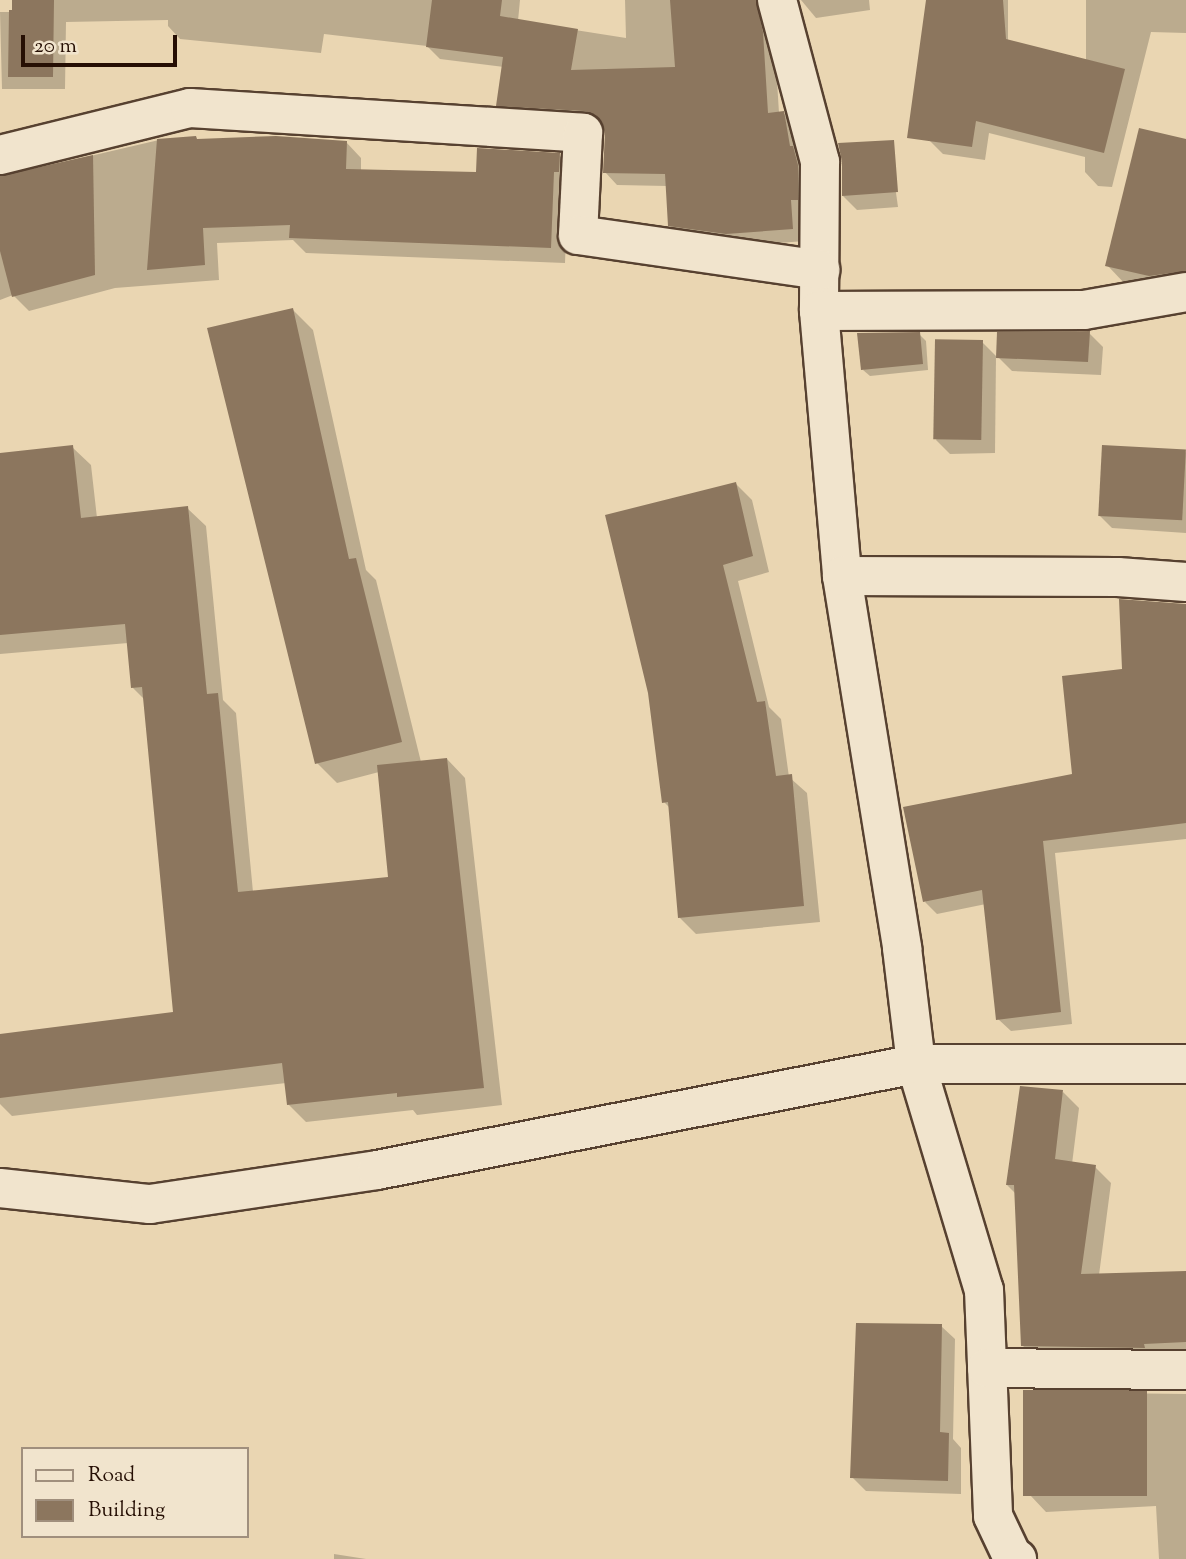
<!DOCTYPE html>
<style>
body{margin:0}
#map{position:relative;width:1186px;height:1559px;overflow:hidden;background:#ead6b2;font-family:"Sorts Mill Goudy",serif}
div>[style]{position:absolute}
.shadow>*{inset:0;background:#0003}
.building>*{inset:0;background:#8c765e;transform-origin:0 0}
.roads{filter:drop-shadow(2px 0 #574130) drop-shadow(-2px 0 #574130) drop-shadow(0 2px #574130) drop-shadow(0 -2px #574130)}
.street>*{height:38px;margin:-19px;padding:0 19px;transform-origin:19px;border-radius:19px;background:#f1e4cd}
span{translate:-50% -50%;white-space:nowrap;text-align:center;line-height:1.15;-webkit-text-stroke:7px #f1e4cd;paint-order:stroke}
.legend{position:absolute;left:21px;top:1447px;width:228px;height:91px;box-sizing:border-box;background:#f1e4cd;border:2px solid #a08f7d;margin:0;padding:9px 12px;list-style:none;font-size:21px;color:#260f04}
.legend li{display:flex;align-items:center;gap:14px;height:35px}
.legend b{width:35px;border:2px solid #a08f7d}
.scale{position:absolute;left:21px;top:35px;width:156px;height:32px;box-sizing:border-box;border:4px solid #260f04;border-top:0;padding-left:9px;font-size:21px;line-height:24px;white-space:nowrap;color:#260f04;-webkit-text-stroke:5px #f1e4cd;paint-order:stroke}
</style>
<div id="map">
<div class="shadow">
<i style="clip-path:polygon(13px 0,520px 0,518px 21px,626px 38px,625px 0,772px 0,779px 113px,783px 113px,796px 125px,802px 157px,805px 241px,739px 246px,682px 238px,669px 225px,667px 186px,617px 185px,605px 172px,605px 125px,510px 117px,498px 105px,504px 67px,440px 59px,427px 46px,324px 34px,321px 53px,180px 39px,168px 26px,168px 20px,66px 22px,65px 89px,2px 89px,0 12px,13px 12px)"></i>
<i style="clip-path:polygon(801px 0,869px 0,870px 10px,816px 18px)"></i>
<i style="clip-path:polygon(930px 0,1008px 0,1008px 42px,1086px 61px,1086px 0,1186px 0,1186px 33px,1151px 32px,1112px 187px,1098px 186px,1085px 172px,1085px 157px,989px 133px,985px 160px,943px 154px,929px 140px)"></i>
<i style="clip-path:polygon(159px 140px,346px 142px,361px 158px,361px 171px,478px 174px,559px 155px,574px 170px,568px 186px,565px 263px,306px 253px,293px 240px,217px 243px,219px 280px,115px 288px,29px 311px,13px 295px,0 300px,0 177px)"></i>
<i style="clip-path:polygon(1186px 141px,1186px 293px,1126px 285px,1107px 265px)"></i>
<i style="clip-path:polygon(891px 157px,898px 207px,857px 210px,843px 196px)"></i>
<i style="clip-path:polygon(293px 310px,313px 330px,366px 570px,376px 580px,421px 762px,447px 759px,465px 778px,502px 1105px,417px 1115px,413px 1110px,306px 1122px,288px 1104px,286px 1083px,12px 1116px,0 1104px,0 1035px,175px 1014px,145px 700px,133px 688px,128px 643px,0 654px,0 455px,72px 447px,91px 465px,97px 518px,187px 508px,206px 526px,223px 700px,236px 713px,253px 892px,390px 878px,379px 772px,337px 783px,317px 763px)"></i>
<i style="clip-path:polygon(1089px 333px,1103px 347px,1101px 375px,1012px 371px,998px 357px)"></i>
<i style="clip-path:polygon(919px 334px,926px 341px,928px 370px,870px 376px,863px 370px)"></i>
<i style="clip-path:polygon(982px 342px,996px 356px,995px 453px,950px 454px,936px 440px)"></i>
<i style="clip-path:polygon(1186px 452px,1186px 533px,1112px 528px,1099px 515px)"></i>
<i style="clip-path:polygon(736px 484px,752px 500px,769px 572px,738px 581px,769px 707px,781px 719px,789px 777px,807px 793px,820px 922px,696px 934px,680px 918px,670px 808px,664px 802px)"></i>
<i style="clip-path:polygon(1186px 605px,1186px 839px,1055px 853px,1072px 1024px,1011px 1031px,998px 1019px,986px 904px,937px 914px,925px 902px,1074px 775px,1124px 671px)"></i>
<i style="clip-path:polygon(1063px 1092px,1079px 1108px,1072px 1164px,1095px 1167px,1111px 1183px,1099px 1275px,1186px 1273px,1186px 1364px,1040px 1362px,1023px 1346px,1016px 1194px,1007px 1185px)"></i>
<i style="clip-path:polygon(941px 1326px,955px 1339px,953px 1439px,961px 1448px,961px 1494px,866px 1491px,852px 1477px)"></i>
<i style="clip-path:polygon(1025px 1392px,1186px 1394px,1186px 1559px,1159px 1559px,1156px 1506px,1046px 1512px,1030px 1495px)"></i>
<i style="clip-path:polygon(334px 1554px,366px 1559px,334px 1559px)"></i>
</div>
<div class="building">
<i style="clip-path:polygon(12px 0,54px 0,53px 77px,8px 77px,9px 10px,12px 10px)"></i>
<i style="clip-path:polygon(432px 0,502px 0,500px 16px,578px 29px,571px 70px,675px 67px,670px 0,756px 0,763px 32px,768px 113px,784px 111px,790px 146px,793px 146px,798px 165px,798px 200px,791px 200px,793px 229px,726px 234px,668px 226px,665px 174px,603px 173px,605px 133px,602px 123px,596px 115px,584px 111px,496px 106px,503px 57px,426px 47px)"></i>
<i style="clip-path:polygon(926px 0,1003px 0,1006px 39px,1125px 69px,1104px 153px,976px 121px,972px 147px,907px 138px)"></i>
<i style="clip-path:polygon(1139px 128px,1186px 139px,1186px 271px,1149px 276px,1105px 266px)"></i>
<i style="clip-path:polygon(196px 136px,197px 139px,276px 136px,347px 141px,346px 169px,476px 172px,477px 148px,560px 153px,559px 172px,554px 172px,551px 248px,289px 238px,290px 225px,203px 228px,205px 265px,147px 270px,157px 139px)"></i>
<i style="clip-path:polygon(894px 140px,898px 192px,842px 196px,842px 162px,838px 143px)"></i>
<i style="clip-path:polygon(93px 155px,95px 275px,12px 297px,0 251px,0 176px)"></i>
<i style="clip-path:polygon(293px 308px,349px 559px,356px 558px,402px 742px,315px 764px,207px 328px)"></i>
<i style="clip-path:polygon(1090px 331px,1088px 362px,996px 358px,997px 332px)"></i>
<i style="clip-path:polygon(920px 332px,923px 364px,861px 370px,857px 333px)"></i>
<i style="left:983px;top:340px;width:100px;height:48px;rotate:91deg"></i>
<i style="clip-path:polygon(73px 445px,81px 518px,188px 506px,207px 694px,218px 693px,238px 892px,388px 877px,377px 765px,447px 758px,484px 1088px,397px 1097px,397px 1093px,287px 1105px,282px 1063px,0 1098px,0 1034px,173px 1012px,142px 687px,131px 688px,125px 624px,0 635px,0 453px)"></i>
<i style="left:1102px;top:445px;width:84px;height:71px;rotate:3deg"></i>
<i style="clip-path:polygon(736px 482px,753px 556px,723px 565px,757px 702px,765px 701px,776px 776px,792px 774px,804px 906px,678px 918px,668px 802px,662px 803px,648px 693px,605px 515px)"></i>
<i style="clip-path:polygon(1119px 599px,1186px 604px,1186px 823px,1043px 841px,1061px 1012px,996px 1020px,982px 890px,923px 902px,903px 807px,1072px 774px,1062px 676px,1122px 669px)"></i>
<i style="clip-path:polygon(1020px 1086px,1063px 1090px,1055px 1159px,1096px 1165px,1081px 1274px,1186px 1271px,1186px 1342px,1144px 1344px,1145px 1348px,1021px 1346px,1014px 1185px,1006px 1185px)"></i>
<i style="clip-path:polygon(856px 1323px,942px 1324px,940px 1432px,949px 1433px,948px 1481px,850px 1478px)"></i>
<i style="left:1023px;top:1390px;width:124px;height:106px"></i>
</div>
<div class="roads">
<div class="street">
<i style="left:777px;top:0;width:168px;rotate:75.1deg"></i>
<i style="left:820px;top:162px;width:149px;rotate:90.4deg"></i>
<i style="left:819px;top:311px;width:266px;rotate:85deg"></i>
<i style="left:842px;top:576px;width:377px;rotate:80.8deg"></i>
<i style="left:902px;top:948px;width:117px;rotate:83.1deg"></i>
<i style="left:916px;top:1064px;width:236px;rotate:73.3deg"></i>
<i style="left:984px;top:1290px;width:226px;rotate:87.7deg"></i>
<i style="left:993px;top:1516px;width:44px;rotate:64.6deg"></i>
<i style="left:1012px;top:1556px;width:6px;rotate:31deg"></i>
<i style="left:0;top:155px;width:196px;rotate:-13.9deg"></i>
<i style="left:190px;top:108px;width:394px;rotate:3.6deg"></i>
<i style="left:583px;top:133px;width:102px;rotate:92.8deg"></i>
<i style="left:578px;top:235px;width:245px;rotate:8.2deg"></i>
<i style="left:819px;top:311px;width:265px;rotate:-0.2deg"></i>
<i style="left:1084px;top:310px;width:104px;rotate:-10deg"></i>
<i style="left:842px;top:576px;width:276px;rotate:0.2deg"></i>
<i style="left:1118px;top:577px;width:68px;rotate:4.2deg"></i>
<i style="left:0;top:1188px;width:151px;rotate:6.1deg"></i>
<i style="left:150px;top:1204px;width:230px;rotate:-8.5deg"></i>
<i style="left:377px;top:1170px;width:549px;rotate:-11.13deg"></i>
<i style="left:916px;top:1064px;width:270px"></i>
<i style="left:987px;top:1368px;width:199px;rotate:0.6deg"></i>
</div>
</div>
<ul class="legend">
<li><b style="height:9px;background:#f1e4cd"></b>Road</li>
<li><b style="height:19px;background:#8c765e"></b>Building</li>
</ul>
<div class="scale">20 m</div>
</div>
